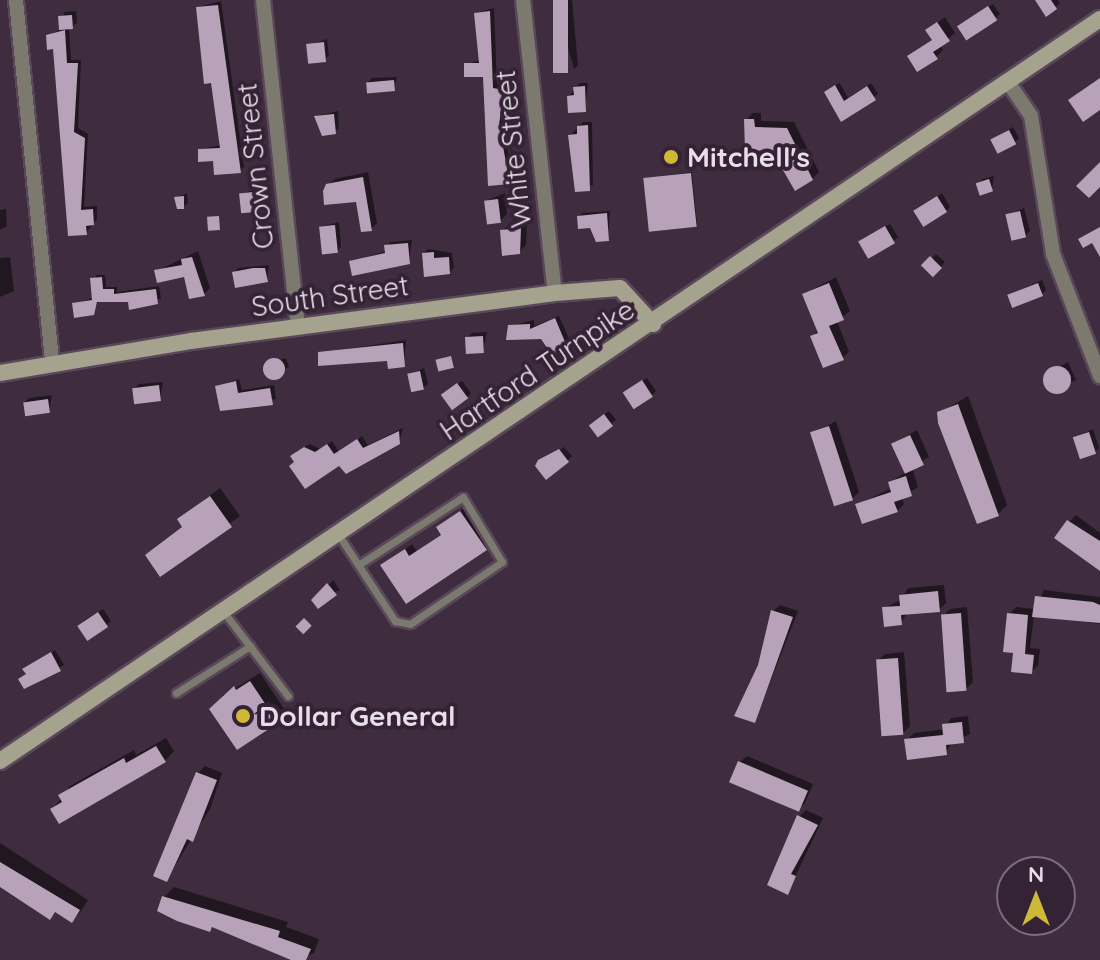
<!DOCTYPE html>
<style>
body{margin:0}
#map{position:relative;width:1100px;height:960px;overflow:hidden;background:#3f2c3f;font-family:Quicksand,sans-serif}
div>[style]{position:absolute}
.shadow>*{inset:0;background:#0007;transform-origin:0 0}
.building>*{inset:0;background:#b8a2b9;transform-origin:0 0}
.round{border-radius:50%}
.roads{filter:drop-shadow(2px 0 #5a485a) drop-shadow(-2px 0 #5a485a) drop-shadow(0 2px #5a485a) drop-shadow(0 -2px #5a485a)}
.lane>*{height:7px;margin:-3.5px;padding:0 3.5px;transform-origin:3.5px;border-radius:3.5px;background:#7c7a6e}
.street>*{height:14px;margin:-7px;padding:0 7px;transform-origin:7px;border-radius:7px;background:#7c7a6e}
.secondary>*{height:16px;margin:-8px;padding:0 8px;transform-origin:8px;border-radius:8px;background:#a5a28e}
.dots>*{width:22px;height:22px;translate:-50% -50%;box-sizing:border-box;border:4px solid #342235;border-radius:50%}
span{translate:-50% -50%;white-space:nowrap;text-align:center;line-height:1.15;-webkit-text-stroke:8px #342235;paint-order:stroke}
.street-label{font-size:28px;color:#e9dde9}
.poi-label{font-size:28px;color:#e9dde9;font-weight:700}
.left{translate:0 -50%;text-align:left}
.north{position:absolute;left:996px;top:856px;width:80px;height:80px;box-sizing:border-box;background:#342235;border:2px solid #7c6d7d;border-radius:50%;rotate:0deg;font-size:22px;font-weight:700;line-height:32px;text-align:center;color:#e9dde9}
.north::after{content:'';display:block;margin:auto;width:28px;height:36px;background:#ceb838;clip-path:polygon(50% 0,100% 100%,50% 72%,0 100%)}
</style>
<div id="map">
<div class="shadow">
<i style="clip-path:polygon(555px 0,572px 0,578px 65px,574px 69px)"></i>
<i style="clip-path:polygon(1035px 0,1058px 0,1060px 3px,1056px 7px)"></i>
<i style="clip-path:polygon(221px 1px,244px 167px,240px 171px,200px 149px,222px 145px,198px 7px)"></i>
<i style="clip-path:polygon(993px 4px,1000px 14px,995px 18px,965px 23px)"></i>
<i style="clip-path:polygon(494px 8px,497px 84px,507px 86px,502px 119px,513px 178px,509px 182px,485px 74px,466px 64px,481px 60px,476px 13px)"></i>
<i style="clip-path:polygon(76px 11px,77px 23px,69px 28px,71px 60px,81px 60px,78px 128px,88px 134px,84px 207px,97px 206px,97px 219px,86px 233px,70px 234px,54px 47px,48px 36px,61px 29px,64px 12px)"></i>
<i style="clip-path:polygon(945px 17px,955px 33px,940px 45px,943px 50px,936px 57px,909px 56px,933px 39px,928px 30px)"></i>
<i style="clip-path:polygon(327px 39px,329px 55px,325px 60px,308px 45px)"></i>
<i style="clip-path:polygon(397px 77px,394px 89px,368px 82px,372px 78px)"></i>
<i style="clip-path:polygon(580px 83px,588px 83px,585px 110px,569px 96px)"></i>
<i style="clip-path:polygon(840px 83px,848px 98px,871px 83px,878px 94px,842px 119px,830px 88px)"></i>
<i style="clip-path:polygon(338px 111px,339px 128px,335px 132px,316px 116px)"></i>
<i style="clip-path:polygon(753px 113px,761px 113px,761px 121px,794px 122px,819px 172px,812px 179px,746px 120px)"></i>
<i style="clip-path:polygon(583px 122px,592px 122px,593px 185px,577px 190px,570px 136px)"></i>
<i style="clip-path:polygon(1013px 127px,1019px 138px,1015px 143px,993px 139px)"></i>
<i style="clip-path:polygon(368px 172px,377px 223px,371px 229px,357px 200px,328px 185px,335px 179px)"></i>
<i style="clip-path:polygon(692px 172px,697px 223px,696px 225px,645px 179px)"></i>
<i style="clip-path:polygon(994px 176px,992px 189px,979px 183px,983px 179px)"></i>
<i style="clip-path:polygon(256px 189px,254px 206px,241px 194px)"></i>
<i style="clip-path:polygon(187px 193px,188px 203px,183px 207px,176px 198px)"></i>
<i style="clip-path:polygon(505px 193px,507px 214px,500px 221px,486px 201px)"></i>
<i style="clip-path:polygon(942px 193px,950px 207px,946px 211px,920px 207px)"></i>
<i style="clip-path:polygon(1024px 208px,1030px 231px,1025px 236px,1008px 215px)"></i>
<i style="clip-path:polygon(6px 209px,7px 226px,0 230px,0 210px)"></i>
<i style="clip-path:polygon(610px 211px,608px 239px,579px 217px,582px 213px)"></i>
<i style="clip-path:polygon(339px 222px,341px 247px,337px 251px,321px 227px)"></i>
<i style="clip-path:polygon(527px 222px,526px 245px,519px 252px,502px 231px,509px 224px)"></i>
<i style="clip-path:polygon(890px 224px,898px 237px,894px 241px,865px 238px)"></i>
<i style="clip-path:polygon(412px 240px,409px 262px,351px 262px,386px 251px,390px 242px)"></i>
<i style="clip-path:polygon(428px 249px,452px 253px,454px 268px,450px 272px,424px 253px)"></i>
<i style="clip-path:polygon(198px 251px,210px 288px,204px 294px,186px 275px,157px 271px)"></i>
<i style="left:936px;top:254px;width:12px;height:17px;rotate:42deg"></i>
<i style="clip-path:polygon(10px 257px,14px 291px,0 297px,0 258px)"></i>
<i style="clip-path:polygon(269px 265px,267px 280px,234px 273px,238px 268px)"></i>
<i style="clip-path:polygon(96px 275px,105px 275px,106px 287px,117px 287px,117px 292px,159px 286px,161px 299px,99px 300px,93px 313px,74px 304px,93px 298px)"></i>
<i style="clip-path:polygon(836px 277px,850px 311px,837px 321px,849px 352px,842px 358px,812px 336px,819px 330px,804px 294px)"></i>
<i style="clip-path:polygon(1042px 280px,1046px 290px,1042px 294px,1009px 295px)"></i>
<i style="clip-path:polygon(559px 316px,571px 343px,567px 347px,509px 326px,534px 320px,534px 326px)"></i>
<i style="clip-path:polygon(487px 332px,483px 351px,467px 338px,472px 333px)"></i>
<i style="clip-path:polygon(406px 340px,404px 365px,389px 359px,320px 353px)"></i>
<i style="clip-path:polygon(286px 358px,289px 367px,267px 377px,266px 364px)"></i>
<i style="clip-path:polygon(1068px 362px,1076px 380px,1053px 391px,1043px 376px)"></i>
<i style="clip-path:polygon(424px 368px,428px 384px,423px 388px,410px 374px)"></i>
<i style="clip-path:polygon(647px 378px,656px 391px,652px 395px,630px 389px)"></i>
<i style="clip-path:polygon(239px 379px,242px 390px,274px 385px,276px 399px,222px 409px,217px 386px)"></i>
<i style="clip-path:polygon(462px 381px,471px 393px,467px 397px,448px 391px)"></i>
<i style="clip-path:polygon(163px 382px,160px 399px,134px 389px,139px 384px)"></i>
<i style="clip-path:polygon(52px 395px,49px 412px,25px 402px,29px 398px)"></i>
<i style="clip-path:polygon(968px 396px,1007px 505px,998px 514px,939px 413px)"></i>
<i style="clip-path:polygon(609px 411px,616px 420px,599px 434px,596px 421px)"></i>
<i style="clip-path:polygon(836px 421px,859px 492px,852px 499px,812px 434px)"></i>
<i style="clip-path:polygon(403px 428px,399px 443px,340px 463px,296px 462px,296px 452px,310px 444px,320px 449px,332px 441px,339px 452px,362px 436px,368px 445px)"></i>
<i style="clip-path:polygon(1093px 429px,1099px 448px,1095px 452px,1075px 437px)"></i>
<i style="clip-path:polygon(917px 430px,929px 457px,912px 467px,918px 487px,902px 497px,904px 504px,897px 511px,858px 504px,892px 488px,890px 482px,906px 472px,894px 443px)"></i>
<i style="clip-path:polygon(564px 447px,572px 456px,568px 460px,542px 462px)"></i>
<i style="clip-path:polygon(220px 488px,240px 516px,161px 574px,184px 526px,179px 519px)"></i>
<i style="clip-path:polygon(468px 505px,493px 542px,486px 549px,383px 566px,412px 544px,417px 551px,442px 534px,438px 528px)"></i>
<i style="clip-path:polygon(1076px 515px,1100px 533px,1100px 568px,1069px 522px)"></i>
<i style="clip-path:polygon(333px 580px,340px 590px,314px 600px)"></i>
<i style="clip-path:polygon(944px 585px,946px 603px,939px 610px,907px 613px,901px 623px,884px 608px,901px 600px,908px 588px)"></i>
<i style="clip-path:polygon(1044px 590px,1100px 597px,1100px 624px,1034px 615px,1030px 648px,1040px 649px,1038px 665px,1031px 672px,1015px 651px,1009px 614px,1016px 607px,1035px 609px)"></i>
<i style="clip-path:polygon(780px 605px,798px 611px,755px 721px,760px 665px,773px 611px)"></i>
<i style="clip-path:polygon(967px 607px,973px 682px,966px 689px,943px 616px,950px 609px)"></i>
<i style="clip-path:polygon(103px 609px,111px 621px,106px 625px,83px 621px)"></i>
<i style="clip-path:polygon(55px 650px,64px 665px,25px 687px,25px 669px)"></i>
<i style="clip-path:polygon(904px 652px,910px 726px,903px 733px,878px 661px,885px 654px)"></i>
<i style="clip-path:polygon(260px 673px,286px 712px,276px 721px,222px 696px)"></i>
<i style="clip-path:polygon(968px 716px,970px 734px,952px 742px,946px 753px,907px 740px,914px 733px,945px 729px,951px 718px)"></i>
<i style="clip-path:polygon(166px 738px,174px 751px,165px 761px,53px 809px,70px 786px,134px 750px,136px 755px)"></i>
<i style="clip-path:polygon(747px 756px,813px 784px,805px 803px,798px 810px,740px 762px)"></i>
<i style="clip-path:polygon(205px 766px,222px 773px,210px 809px,166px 880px,198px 773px)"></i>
<i style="clip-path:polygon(806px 810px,823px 818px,788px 892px,799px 817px)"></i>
<i style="clip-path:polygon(0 843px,88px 900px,81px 911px,72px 921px,56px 911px,50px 917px,0 885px)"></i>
<i style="clip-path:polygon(174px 887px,288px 922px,286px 927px,319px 939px,314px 953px,297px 960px,215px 925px,210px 930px,164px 897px)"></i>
</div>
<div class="building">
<i style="left:553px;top:0;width:15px;height:73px"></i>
<i style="clip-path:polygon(1035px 0,1051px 0,1057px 9px,1046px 17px)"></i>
<i style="clip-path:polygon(218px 5px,241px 173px,214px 175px,213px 161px,198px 162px,198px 149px,220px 148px,211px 83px,204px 84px,196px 7px)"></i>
<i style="left:988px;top:6px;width:17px;height:37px;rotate:57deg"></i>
<i style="clip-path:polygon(490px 11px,493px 88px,504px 90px,499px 125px,510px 184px,488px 186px,483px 77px,464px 77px,464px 63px,479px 63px,474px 13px)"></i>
<i style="left:72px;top:15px;width:14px;height:14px;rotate:86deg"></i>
<i style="clip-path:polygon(937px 22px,950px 41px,933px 52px,938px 59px,917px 72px,907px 56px,932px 40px,925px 30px)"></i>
<i style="clip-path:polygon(65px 30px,67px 63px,78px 63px,74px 132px,85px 138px,81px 210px,93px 209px,94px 225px,86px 226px,87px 235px,68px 236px,53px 49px,47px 50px,46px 35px)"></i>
<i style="left:324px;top:42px;width:20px;height:18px;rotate:84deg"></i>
<i style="clip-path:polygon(1100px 78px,1100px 110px,1083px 122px,1068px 100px)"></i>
<i style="left:394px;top:80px;width:11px;height:28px;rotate:85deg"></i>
<i style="clip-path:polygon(835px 85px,844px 101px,867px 86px,876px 100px,841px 122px,824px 92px)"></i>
<i style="clip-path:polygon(585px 86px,586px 112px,568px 113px,567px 96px,574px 95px,573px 87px)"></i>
<i style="clip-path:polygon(334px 114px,336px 134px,322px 136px,314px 116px)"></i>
<i style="clip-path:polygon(744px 119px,754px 119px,755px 127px,787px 128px,813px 180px,795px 191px,772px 151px,745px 150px)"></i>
<i style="clip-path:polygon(588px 125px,590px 191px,575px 192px,568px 135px,577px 134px,577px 126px)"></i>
<i style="left:1009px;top:130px;width:16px;height:21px;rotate:63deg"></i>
<i style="clip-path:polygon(1100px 162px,1100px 187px,1089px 198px,1076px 186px)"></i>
<i style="left:691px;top:173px;width:54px;height:48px;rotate:84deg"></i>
<i style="clip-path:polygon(363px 177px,372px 231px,361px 232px,356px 202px,324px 205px,323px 191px,326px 184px)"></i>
<i style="left:989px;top:179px;width:13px;height:14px;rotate:72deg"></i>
<i style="left:253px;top:192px;width:20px;height:14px;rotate:84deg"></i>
<i style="clip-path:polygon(184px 196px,184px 209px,177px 209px,174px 197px)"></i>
<i style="left:937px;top:196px;width:19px;height:28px;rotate:58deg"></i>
<i style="left:498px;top:199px;width:24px;height:14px;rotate:83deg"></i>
<i style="left:1020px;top:211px;width:27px;height:15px;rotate:77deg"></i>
<i style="clip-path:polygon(607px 213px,609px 241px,596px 242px,590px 228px,578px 229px,577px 216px)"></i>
<i style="left:219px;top:216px;width:14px;height:12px;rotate:86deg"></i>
<i style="left:335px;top:225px;width:28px;height:16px;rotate:84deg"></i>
<i style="left:885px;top:226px;width:20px;height:31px;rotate:60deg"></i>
<i style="clip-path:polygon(1100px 227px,1100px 257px,1092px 243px,1083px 248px,1078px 239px)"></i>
<i style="clip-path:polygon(521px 228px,520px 254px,502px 256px,500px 230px)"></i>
<i style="clip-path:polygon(408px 243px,410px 264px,352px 276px,349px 261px,385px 253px,384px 245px)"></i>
<i style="clip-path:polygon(434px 252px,434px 258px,449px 257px,450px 274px,424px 277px,422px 253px)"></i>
<i style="left:930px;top:256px;width:17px;height:13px;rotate:45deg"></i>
<i style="clip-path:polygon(192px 257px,205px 296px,189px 299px,184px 277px,157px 283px,154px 270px,182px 265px,181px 259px)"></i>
<i style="clip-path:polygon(253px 268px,265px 268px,268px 282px,235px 288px,232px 272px)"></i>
<i style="clip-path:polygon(102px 277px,103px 289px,114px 289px,114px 294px,156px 289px,158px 304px,129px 310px,128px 302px,97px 302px,94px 315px,74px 318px,72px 303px,92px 300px,90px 278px)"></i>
<i style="clip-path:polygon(829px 283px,844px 320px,829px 326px,844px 360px,823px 368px,810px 336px,818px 333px,802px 294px)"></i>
<i style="left:1038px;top:283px;width:14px;height:33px;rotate:69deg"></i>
<i style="clip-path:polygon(555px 318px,568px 349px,552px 355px,541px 339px,506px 340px,508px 325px,530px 324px,530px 329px)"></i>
<i style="left:483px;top:336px;width:17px;height:18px;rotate:87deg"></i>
<i style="clip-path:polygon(403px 343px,405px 367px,388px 369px,387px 361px,318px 366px,318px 352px)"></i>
<i style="left:451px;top:356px;width:12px;height:16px;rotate:76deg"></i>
<i class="round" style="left:263px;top:358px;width:22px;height:22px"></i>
<i class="round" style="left:1043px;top:366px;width:28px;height:28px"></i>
<i style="left:420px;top:371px;width:19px;height:13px;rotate:78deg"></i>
<i style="left:642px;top:380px;width:20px;height:23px;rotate:57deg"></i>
<i style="clip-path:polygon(236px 381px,238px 393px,270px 388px,273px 405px,220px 411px,215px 386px)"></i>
<i style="left:457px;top:383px;width:19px;height:20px;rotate:54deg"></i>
<i style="left:159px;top:385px;width:16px;height:27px;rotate:83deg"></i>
<i style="left:48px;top:399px;width:14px;height:25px;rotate:82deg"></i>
<i style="clip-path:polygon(958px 404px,999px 516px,977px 524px,938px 423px,937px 412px)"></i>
<i style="left:604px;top:414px;width:15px;height:19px;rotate:53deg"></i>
<i style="left:829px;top:426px;width:78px;height:20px;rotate:72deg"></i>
<i style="clip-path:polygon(399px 431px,400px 444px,346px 474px,339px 466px,305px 489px,289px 466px,294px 462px,290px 456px,304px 447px,315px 452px,327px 444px,334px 454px,357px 439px,363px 448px)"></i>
<i style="left:1089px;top:432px;width:23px;height:17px;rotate:72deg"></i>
<i style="left:910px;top:435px;width:33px;height:21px;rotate:65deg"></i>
<i style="clip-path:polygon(559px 449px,569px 462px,546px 480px,535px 466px,538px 460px)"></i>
<i style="clip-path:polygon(906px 476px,912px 496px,894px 502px,898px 512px,862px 524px,855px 504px,891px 492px,888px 482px)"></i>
<i style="clip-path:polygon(210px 496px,232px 527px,160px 577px,145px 555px,182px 527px,177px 519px)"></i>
<i style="clip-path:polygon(460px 511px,487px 550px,406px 604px,380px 565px,405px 549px,409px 556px,441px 535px,436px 527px)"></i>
<i style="clip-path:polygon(1067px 520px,1100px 541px,1100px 571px,1054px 538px)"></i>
<i style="clip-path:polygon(327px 583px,337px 595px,318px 609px,311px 600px)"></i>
<i style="clip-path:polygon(938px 591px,940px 612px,901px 615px,902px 625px,884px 627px,882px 607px,900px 606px,899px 595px)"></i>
<i style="clip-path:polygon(1035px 596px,1093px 602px,1100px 605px,1100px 623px,1032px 617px)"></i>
<i style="clip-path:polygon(771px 610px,793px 617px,755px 723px,734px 716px,758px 665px)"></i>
<i style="left:98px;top:612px;width:18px;height:25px;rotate:56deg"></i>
<i style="left:961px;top:613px;width:78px;height:20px;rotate:86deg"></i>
<i style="clip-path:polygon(1007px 613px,1028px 615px,1025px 654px,1034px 655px,1032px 674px,1011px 672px,1013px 653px,1003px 652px)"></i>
<i style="left:304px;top:618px;width:11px;height:12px;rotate:45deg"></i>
<i style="clip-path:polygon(51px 652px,61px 671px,24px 689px,18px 679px,26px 674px,22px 669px)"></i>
<i style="left:898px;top:658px;width:77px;height:22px;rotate:86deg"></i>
<i style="clip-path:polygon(250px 681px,278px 723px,237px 750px,209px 709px,234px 686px,236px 690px)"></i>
<i style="clip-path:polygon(962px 722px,964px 743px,946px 745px,947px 755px,907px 760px,904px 739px,943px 735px,942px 724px)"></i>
<i style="clip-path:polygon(156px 746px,166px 762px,59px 824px,50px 809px,62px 802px,58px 795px,124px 758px,126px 763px)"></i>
<i style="left:738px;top:761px;width:76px;height:23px;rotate:23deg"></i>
<i style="clip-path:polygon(196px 772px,217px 780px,193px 842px,187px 839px,167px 882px,153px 876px)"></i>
<i style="clip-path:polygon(797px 815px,818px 825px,791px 874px,796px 876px,788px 895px,767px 885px)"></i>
<i style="clip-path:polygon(0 862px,80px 910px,72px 923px,55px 912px,50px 920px,0 887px)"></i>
<i style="clip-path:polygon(162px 896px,280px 931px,278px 937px,311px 949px,306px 960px,291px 960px,212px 927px,210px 932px,177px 921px,157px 911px)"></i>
</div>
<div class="roads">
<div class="lane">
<i style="left:338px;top:534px;width:104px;rotate:56.8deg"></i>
<i style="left:395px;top:621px;width:15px;rotate:11deg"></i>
<i style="left:410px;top:624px;width:111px;rotate:-34deg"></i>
<i style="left:502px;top:562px;width:76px;rotate:-121deg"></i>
<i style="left:463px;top:497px;width:123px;rotate:147deg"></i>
<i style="left:223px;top:611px;width:107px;rotate:52.6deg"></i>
<i style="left:176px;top:693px;width:88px;rotate:-32.4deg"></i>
</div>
<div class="street">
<i style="left:16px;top:0;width:365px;rotate:84.3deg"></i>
<i style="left:263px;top:0;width:328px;rotate:83.9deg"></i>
<i style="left:523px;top:0;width:295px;rotate:83.8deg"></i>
<i style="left:1008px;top:82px;width:41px;rotate:55.9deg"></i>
<i style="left:1031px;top:116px;width:140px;rotate:80.9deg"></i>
<i style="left:1053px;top:254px;width:131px;rotate:68.9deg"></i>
</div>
<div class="secondary">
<i style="left:0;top:373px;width:194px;rotate:-9.5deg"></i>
<i style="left:191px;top:341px;width:367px;rotate:-7.5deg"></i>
<i style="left:555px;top:293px;width:65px;rotate:-4.4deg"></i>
<i style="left:620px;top:288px;width:49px;rotate:47.5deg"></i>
<i style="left:0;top:761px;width:1327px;rotate:-34deg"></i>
</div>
</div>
<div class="dots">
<i style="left:671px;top:157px;background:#ceb838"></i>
<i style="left:243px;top:716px;background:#ceb838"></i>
</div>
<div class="street-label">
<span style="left:513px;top:149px;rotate:-96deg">White Street</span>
<span style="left:255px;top:166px;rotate:-96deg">Crown Street</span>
<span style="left:330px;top:296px;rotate:-8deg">South Street</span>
<span style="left:537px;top:370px;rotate:-34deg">Hartford Turnpike</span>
</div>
<div class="poi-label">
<span class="left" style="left:687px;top:157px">Mitchell's</span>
<span class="left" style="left:259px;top:716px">Dollar General</span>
</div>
<div class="north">N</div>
</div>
